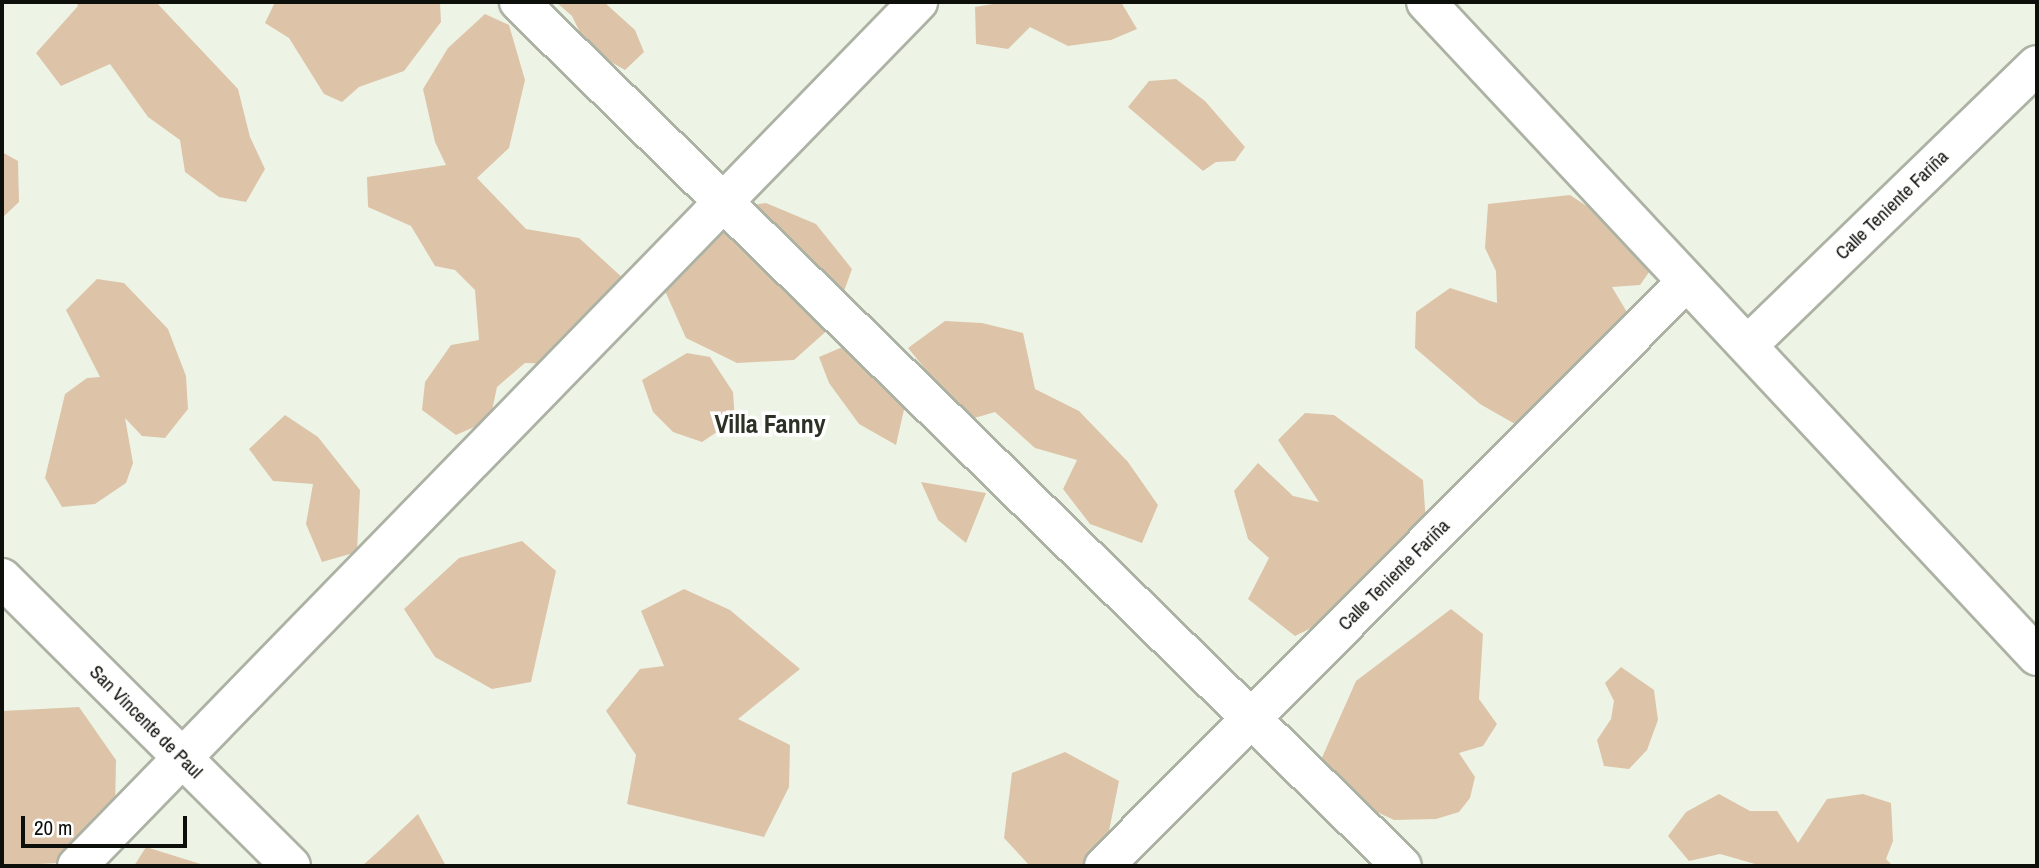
<!DOCTYPE html>
<meta charset="utf-8">
<style>
body{margin:0}
#map{position:relative;width:2039px;height:868px;overflow:hidden;background:#eef4e5;font-family:"Archivo Narrow",sans-serif}
div>[style]{position:absolute}
.green>*{inset:0;background:#ddc4a9}
.roads{filter:drop-shadow(2px 0 #acb2a4) drop-shadow(-2px 0 #acb2a4) drop-shadow(0 2px #acb2a4) drop-shadow(0 -2px #acb2a4)}
.street>*{height:38px;margin:-19px;padding:0 19px;transform-origin:19px;border-radius:19px;background:#fff}
span{translate:-50% -50%;white-space:nowrap;text-align:center;line-height:1.15;-webkit-text-stroke:7px #fff;paint-order:stroke}
.street-label{font-size:19px;color:#0d0f0a}
.district-label{font-size:26px;color:#2c3025;font-weight:700}
.frame{position:absolute;inset:0;border:4px solid #0d0f0a;pointer-events:none}
.scale{position:absolute;left:21px;top:816px;width:166px;height:32px;box-sizing:border-box;border:4px solid #0d0f0a;border-top:0;padding-left:9px;font-size:21px;line-height:24px;white-space:nowrap;color:#0d0f0a;-webkit-text-stroke:5px #fff;paint-order:stroke}
</style>
<div id="map">
<div class="green">
<i style="clip-path:polygon(76px 2px,156px 2px,238px 89px,250px 137px,265px 169px,246px 202px,219px 197px,185px 172px,180px 140px,148px 117px,110px 64px,61px 86px,36px 53px,78px 6px)"></i>
<i style="clip-path:polygon(275px 2px,440px 2px,441px 22px,404px 71px,359px 87px,342px 102px,324px 94px,289px 38px,265px 23px)"></i>
<i style="clip-path:polygon(556px 2px,604px 2px,635px 30px,644px 52px,625px 70px,588px 49px,572px 16px)"></i>
<i style="clip-path:polygon(1004px 2px,1121px 2px,1137px 29px,1111px 40px,1068px 46px,1030px 27px,1008px 49px,976px 44px,975px 7px)"></i>
<i style="clip-path:polygon(485px 14px,509px 25px,525px 80px,509px 148px,477px 178px,526px 229px,579px 238px,625px 280px,552px 364px,525px 363px,497px 387px,490px 420px,456px 435px,422px 410px,425px 382px,451px 345px,479px 340px,475px 290px,455px 270px,435px 266px,411px 226px,368px 207px,367px 177px,446px 165px,435px 142px,423px 89px,448px 48px)"></i>
<i style="clip-path:polygon(1176px 79px,1205px 101px,1245px 147px,1235px 161px,1216px 162px,1203px 171px,1128px 107px,1149px 81px)"></i>
<i style="clip-path:polygon(2px 152px,18px 161px,19px 202px,2px 218px)"></i>
<i style="clip-path:polygon(1570px 195px,1611px 222px,1654px 265px,1640px 285px,1612px 287px,1631px 319px,1572px 413px,1515px 424px,1480px 404px,1415px 348px,1416px 312px,1450px 288px,1497px 303px,1496px 271px,1485px 248px,1488px 204px)"></i>
<i style="clip-path:polygon(766px 203px,816px 224px,852px 269px,831px 327px,794px 360px,737px 363px,686px 338px,665px 291px,697px 247px,714px 210px)"></i>
<i style="clip-path:polygon(97px 279px,124px 283px,168px 329px,186px 376px,188px 409px,165px 438px,142px 436px,125px 418px,133px 463px,126px 483px,95px 504px,62px 507px,45px 478px,65px 394px,87px 378px,100px 377px,66px 310px)"></i>
<i style="clip-path:polygon(945px 321px,982px 323px,1023px 333px,1035px 389px,1079px 411px,1128px 462px,1158px 505px,1142px 543px,1090px 524px,1063px 489px,1077px 460px,1035px 448px,995px 412px,971px 419px,931px 376px,908px 348px)"></i>
<i style="clip-path:polygon(852px 343px,906px 401px,896px 445px,859px 424px,829px 383px,819px 357px)"></i>
<i style="clip-path:polygon(687px 353px,710px 357px,733px 392px,735px 420px,702px 442px,673px 432px,653px 412px,642px 380px)"></i>
<i style="clip-path:polygon(1305px 413px,1334px 415px,1423px 480px,1426px 523px,1417px 583px,1385px 604px,1325px 621px,1295px 636px,1248px 599px,1269px 558px,1248px 539px,1234px 491px,1258px 463px,1293px 496px,1319px 502px,1278px 440px)"></i>
<i style="clip-path:polygon(285px 415px,318px 437px,360px 490px,357px 552px,322px 562px,306px 524px,313px 484px,273px 481px,249px 449px)"></i>
<i style="clip-path:polygon(921px 482px,986px 493px,966px 543px,938px 520px)"></i>
<i style="clip-path:polygon(522px 541px,556px 571px,531px 682px,492px 689px,435px 657px,404px 609px,459px 558px)"></i>
<i style="clip-path:polygon(684px 589px,730px 610px,800px 669px,738px 719px,790px 745px,789px 787px,764px 837px,627px 804px,636px 755px,606px 711px,640px 669px,664px 666px,641px 611px)"></i>
<i style="clip-path:polygon(1451px 609px,1483px 634px,1479px 699px,1497px 724px,1483px 746px,1459px 753px,1475px 777px,1470px 798px,1459px 812px,1436px 819px,1394px 820px,1362px 805px,1320px 762px,1356px 681px)"></i>
<i style="clip-path:polygon(1621px 667px,1654px 690px,1658px 720px,1647px 750px,1629px 769px,1604px 766px,1597px 740px,1611px 719px,1614px 701px,1605px 683px)"></i>
<i style="clip-path:polygon(79px 707px,116px 760px,115px 811px,57px 863px,2px 866px,2px 711px)"></i>
<i style="clip-path:polygon(1065px 752px,1119px 781px,1102px 866px,1030px 866px,1004px 838px,1012px 773px)"></i>
<i style="clip-path:polygon(1719px 794px,1750px 811px,1777px 811px,1798px 843px,1827px 799px,1863px 794px,1891px 803px,1893px 841px,1886px 859px,1893px 866px,1762px 866px,1720px 854px,1689px 861px,1668px 836px,1686px 812px)"></i>
<i style="clip-path:polygon(418px 814px,446px 866px,362px 866px,382px 848px)"></i>
<i style="clip-path:polygon(146px 847px,207px 866px,134px 866px)"></i>
</div>
<div class="roads">
<div class="street">
<i style="left:519px;top:2px;width:1235px;rotate:44.38deg"></i>
<i style="left:1426px;top:2px;width:895px;rotate:46.95deg"></i>
<i style="left:1748px;top:345px;width:402px;rotate:-44.1deg"></i>
<i style="left:2px;top:578px;width:408px;rotate:44.9deg"></i>
<i style="left:77px;top:866px;width:1206px;rotate:-45.77deg"></i>
<i style="left:1104px;top:866px;width:823px;rotate:-45.1deg"></i>
</div>
</div>
<div class="street-label">
<span style="left:1892px;top:205px;rotate:-44deg">Calle Teniente Fariña</span>
<span style="left:1394px;top:575px;rotate:-45deg">Calle Teniente Fariña</span>
<span style="left:146px;top:722px;rotate:45deg">San Vincente de Paul</span>
</div>
<div class="district-label">
<span style="left:770px;top:424px">Villa Fanny</span>
</div>
<div class="frame"></div>
<div class="scale">20 m</div>
</div>
